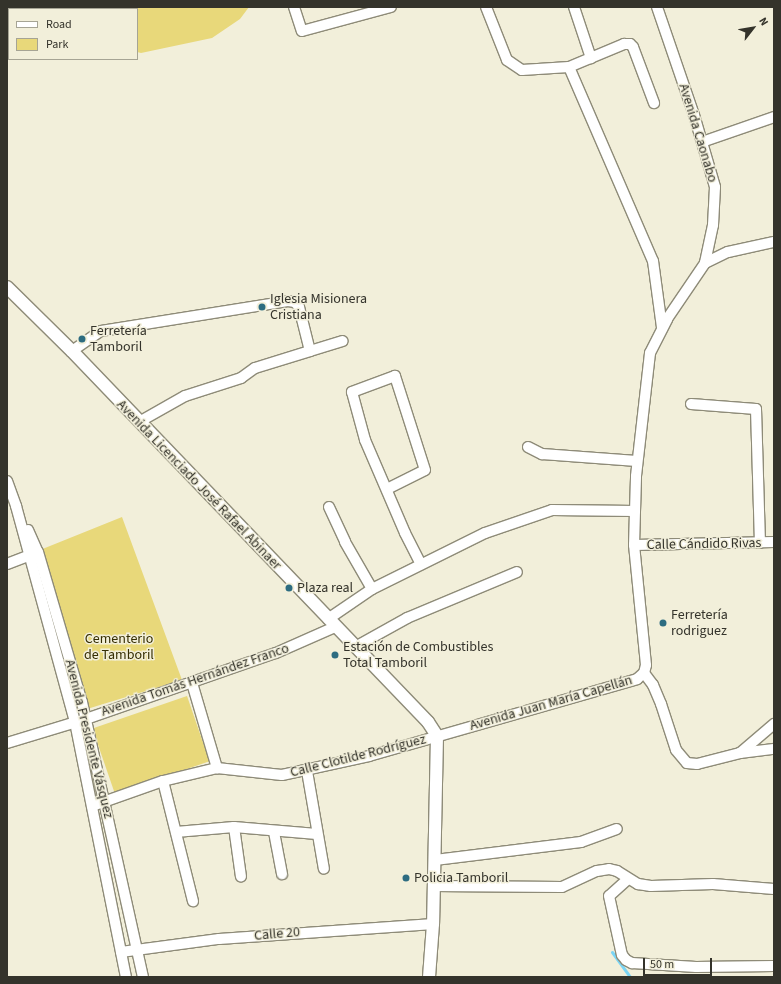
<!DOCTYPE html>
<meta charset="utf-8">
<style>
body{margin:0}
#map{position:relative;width:781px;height:984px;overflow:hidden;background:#f2efda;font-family:"Source Sans 3",sans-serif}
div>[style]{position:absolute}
.green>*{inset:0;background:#e8d87a;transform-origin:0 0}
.stream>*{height:3px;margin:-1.5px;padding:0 1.5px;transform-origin:1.5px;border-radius:1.5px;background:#7bd5f5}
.roads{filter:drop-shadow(1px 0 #8e8b78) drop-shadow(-1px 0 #8e8b78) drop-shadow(0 1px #8e8b78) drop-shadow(0 -1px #8e8b78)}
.minor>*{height:10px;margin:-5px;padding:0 5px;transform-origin:5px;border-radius:5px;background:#fff}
.major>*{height:12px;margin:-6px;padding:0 6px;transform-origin:6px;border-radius:6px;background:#fff}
.dots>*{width:11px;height:11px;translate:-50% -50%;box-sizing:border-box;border:2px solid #f2efda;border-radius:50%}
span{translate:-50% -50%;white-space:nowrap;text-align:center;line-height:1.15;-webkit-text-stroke:3px #f2efda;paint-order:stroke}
.street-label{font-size:14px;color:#34332b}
.poi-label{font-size:14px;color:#34332b}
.left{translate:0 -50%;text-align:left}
.park-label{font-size:14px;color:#352e02}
.frame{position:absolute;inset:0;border:8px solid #34332b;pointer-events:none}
.legend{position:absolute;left:8px;top:8px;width:130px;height:52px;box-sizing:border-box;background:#f2efda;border:1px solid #a6a494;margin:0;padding:5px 7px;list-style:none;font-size:12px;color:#34332b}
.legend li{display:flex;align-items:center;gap:8px;height:20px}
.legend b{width:20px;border:1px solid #a6a494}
.north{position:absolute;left:733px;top:8px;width:40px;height:40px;-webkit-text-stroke:3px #f2efda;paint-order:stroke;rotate:59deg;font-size:11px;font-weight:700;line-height:16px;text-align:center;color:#34332b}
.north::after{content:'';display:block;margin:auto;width:14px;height:18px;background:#34332b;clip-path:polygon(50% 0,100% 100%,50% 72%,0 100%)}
.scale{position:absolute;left:643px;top:958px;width:69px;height:18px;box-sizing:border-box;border:2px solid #34332b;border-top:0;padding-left:5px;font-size:12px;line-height:14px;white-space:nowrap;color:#34332b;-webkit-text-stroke:3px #f2efda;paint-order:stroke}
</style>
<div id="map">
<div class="green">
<i style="clip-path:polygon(120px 7px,249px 7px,240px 19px,212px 38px,141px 53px,137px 52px,137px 9px)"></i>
<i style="clip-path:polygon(122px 517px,182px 680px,87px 709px,51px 578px,40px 550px)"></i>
<i style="left:187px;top:696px;width:69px;height:100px;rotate:71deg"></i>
</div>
<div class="stream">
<i style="left:612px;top:952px;width:31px;rotate:54deg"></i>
</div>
<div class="roads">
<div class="minor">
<i style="left:294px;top:7px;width:25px;rotate:72deg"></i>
<i style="left:302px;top:31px;width:92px;rotate:-15.1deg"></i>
<i style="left:486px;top:7px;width:57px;rotate:68.4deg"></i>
<i style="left:507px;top:60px;width:18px;rotate:34deg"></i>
<i style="left:522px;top:70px;width:47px;rotate:-3.7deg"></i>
<i style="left:569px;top:67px;width:60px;rotate:-22.7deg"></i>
<i style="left:624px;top:44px;width:6px"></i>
<i style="left:630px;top:44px;width:4px;rotate:45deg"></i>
<i style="left:633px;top:47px;width:60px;rotate:69.4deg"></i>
<i style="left:574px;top:7px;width:54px;rotate:71.6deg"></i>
<i style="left:657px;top:7px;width:114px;rotate:71.1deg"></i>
<i style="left:694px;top:115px;width:75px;rotate:73.7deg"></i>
<i style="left:715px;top:187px;width:38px;rotate:93deg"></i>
<i style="left:713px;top:225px;width:39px;rotate:102deg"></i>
<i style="left:569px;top:67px;width:211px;rotate:66.6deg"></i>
<i style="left:653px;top:261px;width:68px;rotate:82.3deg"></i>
<i style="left:702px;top:142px;width:76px;rotate:-19.1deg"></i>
<i style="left:72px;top:351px;width:35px;rotate:-35deg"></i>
<i style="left:101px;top:331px;width:189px;rotate:-9.1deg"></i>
<i style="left:288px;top:301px;width:7px;rotate:8deg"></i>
<i style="left:295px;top:302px;width:6px;rotate:51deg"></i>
<i style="left:299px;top:307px;width:45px;rotate:76deg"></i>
<i style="left:310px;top:351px;width:34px;rotate:-17deg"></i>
<i style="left:691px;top:404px;width:65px;rotate:4.4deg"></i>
<i style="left:756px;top:409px;width:134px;rotate:88.3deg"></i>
<i style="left:139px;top:422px;width:53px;rotate:-29.5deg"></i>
<i style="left:185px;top:396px;width:59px;rotate:-17.8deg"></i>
<i style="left:241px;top:378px;width:17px;rotate:-36deg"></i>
<i style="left:255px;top:368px;width:58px;rotate:-17.2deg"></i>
<i style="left:528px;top:447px;width:16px;rotate:27deg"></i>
<i style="left:542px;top:454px;width:95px;rotate:4.2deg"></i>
<i style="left:7px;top:481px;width:27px;rotate:70deg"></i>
<i style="left:16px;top:506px;width:224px;rotate:74.7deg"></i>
<i style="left:75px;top:722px;width:260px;rotate:78.7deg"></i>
<i style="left:387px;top:489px;width:42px;rotate:-26.6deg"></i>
<i style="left:425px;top:470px;width:99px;rotate:-107.7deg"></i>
<i style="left:395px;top:376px;width:46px;rotate:159.6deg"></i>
<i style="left:352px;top:392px;width:50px;rotate:74.8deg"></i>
<i style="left:365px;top:440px;width:101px;rotate:66.7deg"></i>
<i style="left:405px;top:533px;width:35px;rotate:63deg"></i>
<i style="left:329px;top:507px;width:38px;rotate:65deg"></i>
<i style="left:345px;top:542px;width:54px;rotate:60.1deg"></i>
<i style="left:28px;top:530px;width:24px;rotate:66deg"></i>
<i style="left:38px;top:552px;width:156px;rotate:73.7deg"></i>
<i style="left:82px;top:702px;width:282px;rotate:77.5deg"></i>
<i style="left:634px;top:545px;width:140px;rotate:-1.2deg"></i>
<i style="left:7px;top:564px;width:30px;rotate:-21deg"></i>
<i style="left:328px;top:619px;width:53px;rotate:-34.3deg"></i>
<i style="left:372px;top:589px;width:126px;rotate:-26.4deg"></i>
<i style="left:485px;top:533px;width:71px;rotate:-18.9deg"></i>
<i style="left:552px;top:510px;width:83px;rotate:0.7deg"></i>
<i style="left:355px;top:647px;width:60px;rotate:-29.1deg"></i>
<i style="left:407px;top:618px;width:119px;rotate:-22.7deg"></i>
<i style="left:644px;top:673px;width:15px;rotate:53deg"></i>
<i style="left:653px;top:685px;width:21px;rotate:67deg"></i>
<i style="left:661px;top:704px;width:48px;rotate:71.9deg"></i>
<i style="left:676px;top:750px;width:17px;rotate:50deg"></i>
<i style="left:687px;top:763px;width:10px;rotate:6deg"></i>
<i style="left:697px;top:764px;width:44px;rotate:-14.3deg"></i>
<i style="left:740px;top:753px;width:45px;rotate:-40.5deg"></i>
<i style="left:192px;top:683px;width:89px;rotate:73.6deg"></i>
<i style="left:7px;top:743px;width:83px;rotate:-16.9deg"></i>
<i style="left:86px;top:719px;width:201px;rotate:-19.2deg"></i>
<i style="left:276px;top:653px;width:64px;rotate:-23.8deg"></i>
<i style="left:740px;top:753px;width:34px;rotate:-7deg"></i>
<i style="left:307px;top:771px;width:99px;rotate:80.2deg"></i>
<i style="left:163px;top:781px;width:124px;rotate:76deg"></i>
<i style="left:92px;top:806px;width:75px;rotate:-19.4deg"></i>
<i style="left:163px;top:781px;width:56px;rotate:-13.5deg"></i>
<i style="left:217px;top:768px;width:65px;rotate:6.1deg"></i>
<i style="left:282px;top:775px;width:89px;rotate:-12.3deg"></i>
<i style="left:369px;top:756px;width:279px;rotate:-16deg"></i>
<i style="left:637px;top:679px;width:9px;rotate:-41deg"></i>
<i style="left:644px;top:673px;width:8px;rotate:-76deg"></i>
<i style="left:646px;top:665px;width:121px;rotate:-95.7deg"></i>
<i style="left:634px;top:545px;width:69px;rotate:-88.3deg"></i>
<i style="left:636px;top:476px;width:124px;rotate:-83.5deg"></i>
<i style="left:650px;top:353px;width:38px;rotate:-63deg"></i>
<i style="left:667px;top:319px;width:68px;rotate:-55.8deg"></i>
<i style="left:705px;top:263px;width:25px;rotate:-26deg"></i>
<i style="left:728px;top:252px;width:47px;rotate:-12.3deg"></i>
<i style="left:234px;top:827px;width:50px;rotate:82deg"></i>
<i style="left:176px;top:832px;width:58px;rotate:-4.9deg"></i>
<i style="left:234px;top:827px;width:83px;rotate:4.8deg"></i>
<i style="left:274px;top:832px;width:43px;rotate:79.2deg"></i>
<i style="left:435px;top:860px;width:147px;rotate:-7deg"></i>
<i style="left:581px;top:842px;width:38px;rotate:-20deg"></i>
<i style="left:628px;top:879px;width:25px;rotate:138deg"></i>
<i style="left:609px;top:896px;width:60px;rotate:77.6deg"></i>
<i style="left:622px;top:955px;width:6px;rotate:51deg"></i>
<i style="left:626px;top:960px;width:7px;rotate:27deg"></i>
<i style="left:632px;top:963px;width:64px;rotate:3.6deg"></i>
<i style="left:696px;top:967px;width:78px;rotate:-0.7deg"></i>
<i style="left:434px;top:886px;width:128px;rotate:0.4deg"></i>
<i style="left:562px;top:887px;width:38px;rotate:-25deg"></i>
<i style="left:597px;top:871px;width:12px;rotate:-9deg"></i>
<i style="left:609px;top:869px;width:8px;rotate:14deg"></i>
<i style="left:617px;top:871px;width:25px;rotate:32deg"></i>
<i style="left:638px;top:884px;width:13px;rotate:9deg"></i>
<i style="left:651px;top:886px;width:62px;rotate:-1.8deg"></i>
<i style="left:713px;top:884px;width:61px;rotate:4.7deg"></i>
<i style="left:121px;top:952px;width:99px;rotate:-7.6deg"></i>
<i style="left:219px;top:939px;width:215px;rotate:-4deg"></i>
</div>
<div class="major">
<i style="left:7px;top:287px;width:91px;rotate:44.6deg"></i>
<i style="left:72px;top:351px;width:514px;rotate:46.18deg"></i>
<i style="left:428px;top:722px;width:17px;rotate:57deg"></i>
<i style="left:437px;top:736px;width:188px;rotate:91.2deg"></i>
<i style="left:433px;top:924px;width:53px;rotate:94.3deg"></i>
</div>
</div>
<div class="dots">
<i style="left:262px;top:307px;background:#2d6c81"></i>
<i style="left:82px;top:339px;background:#2d6c81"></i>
<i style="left:289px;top:588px;background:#2d6c81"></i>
<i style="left:663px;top:623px;background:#2d6c81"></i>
<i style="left:335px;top:655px;background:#2d6c81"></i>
<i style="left:406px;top:878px;background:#2d6c81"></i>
</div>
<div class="street-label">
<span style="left:698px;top:133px;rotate:73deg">Avenida Caonabo</span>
<span style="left:199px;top:485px;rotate:46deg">Avenida Licenciado José Rafael Abinaer</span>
<span style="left:704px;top:544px;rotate:-1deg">Calle Cándido Rivas</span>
<span style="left:195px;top:680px;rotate:-19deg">Avenida Tomás Hernández Franco</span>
<span style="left:551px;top:703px;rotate:-16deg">Avenida Juan María Capellán</span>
<span style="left:89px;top:739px;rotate:76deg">Avenida Presidente Vásquez</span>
<span style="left:358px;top:756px;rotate:-14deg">Calle Clotilde Rodríguez</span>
<span style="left:277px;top:934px;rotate:-5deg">Calle 20</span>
</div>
<div class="poi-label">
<span class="left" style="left:270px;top:307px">Iglesia Misionera<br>Cristiana</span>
<span class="left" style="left:90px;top:339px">Ferretería<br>Tamboril</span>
<span class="left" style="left:297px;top:588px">Plaza real</span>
<span class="left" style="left:671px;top:623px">Ferretería<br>rodriguez</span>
<span class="left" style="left:343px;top:655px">Estación de Combustibles<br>Total Tamboril</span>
<span class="left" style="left:414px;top:878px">Policia Tamboril</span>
</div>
<div class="park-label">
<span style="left:119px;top:647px">Cementerio<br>de Tamboril</span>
</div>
<div class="frame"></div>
<ul class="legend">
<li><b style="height:5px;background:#fff"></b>Road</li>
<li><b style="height:11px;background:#e8d87a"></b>Park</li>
</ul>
<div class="north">N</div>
<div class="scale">50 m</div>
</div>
